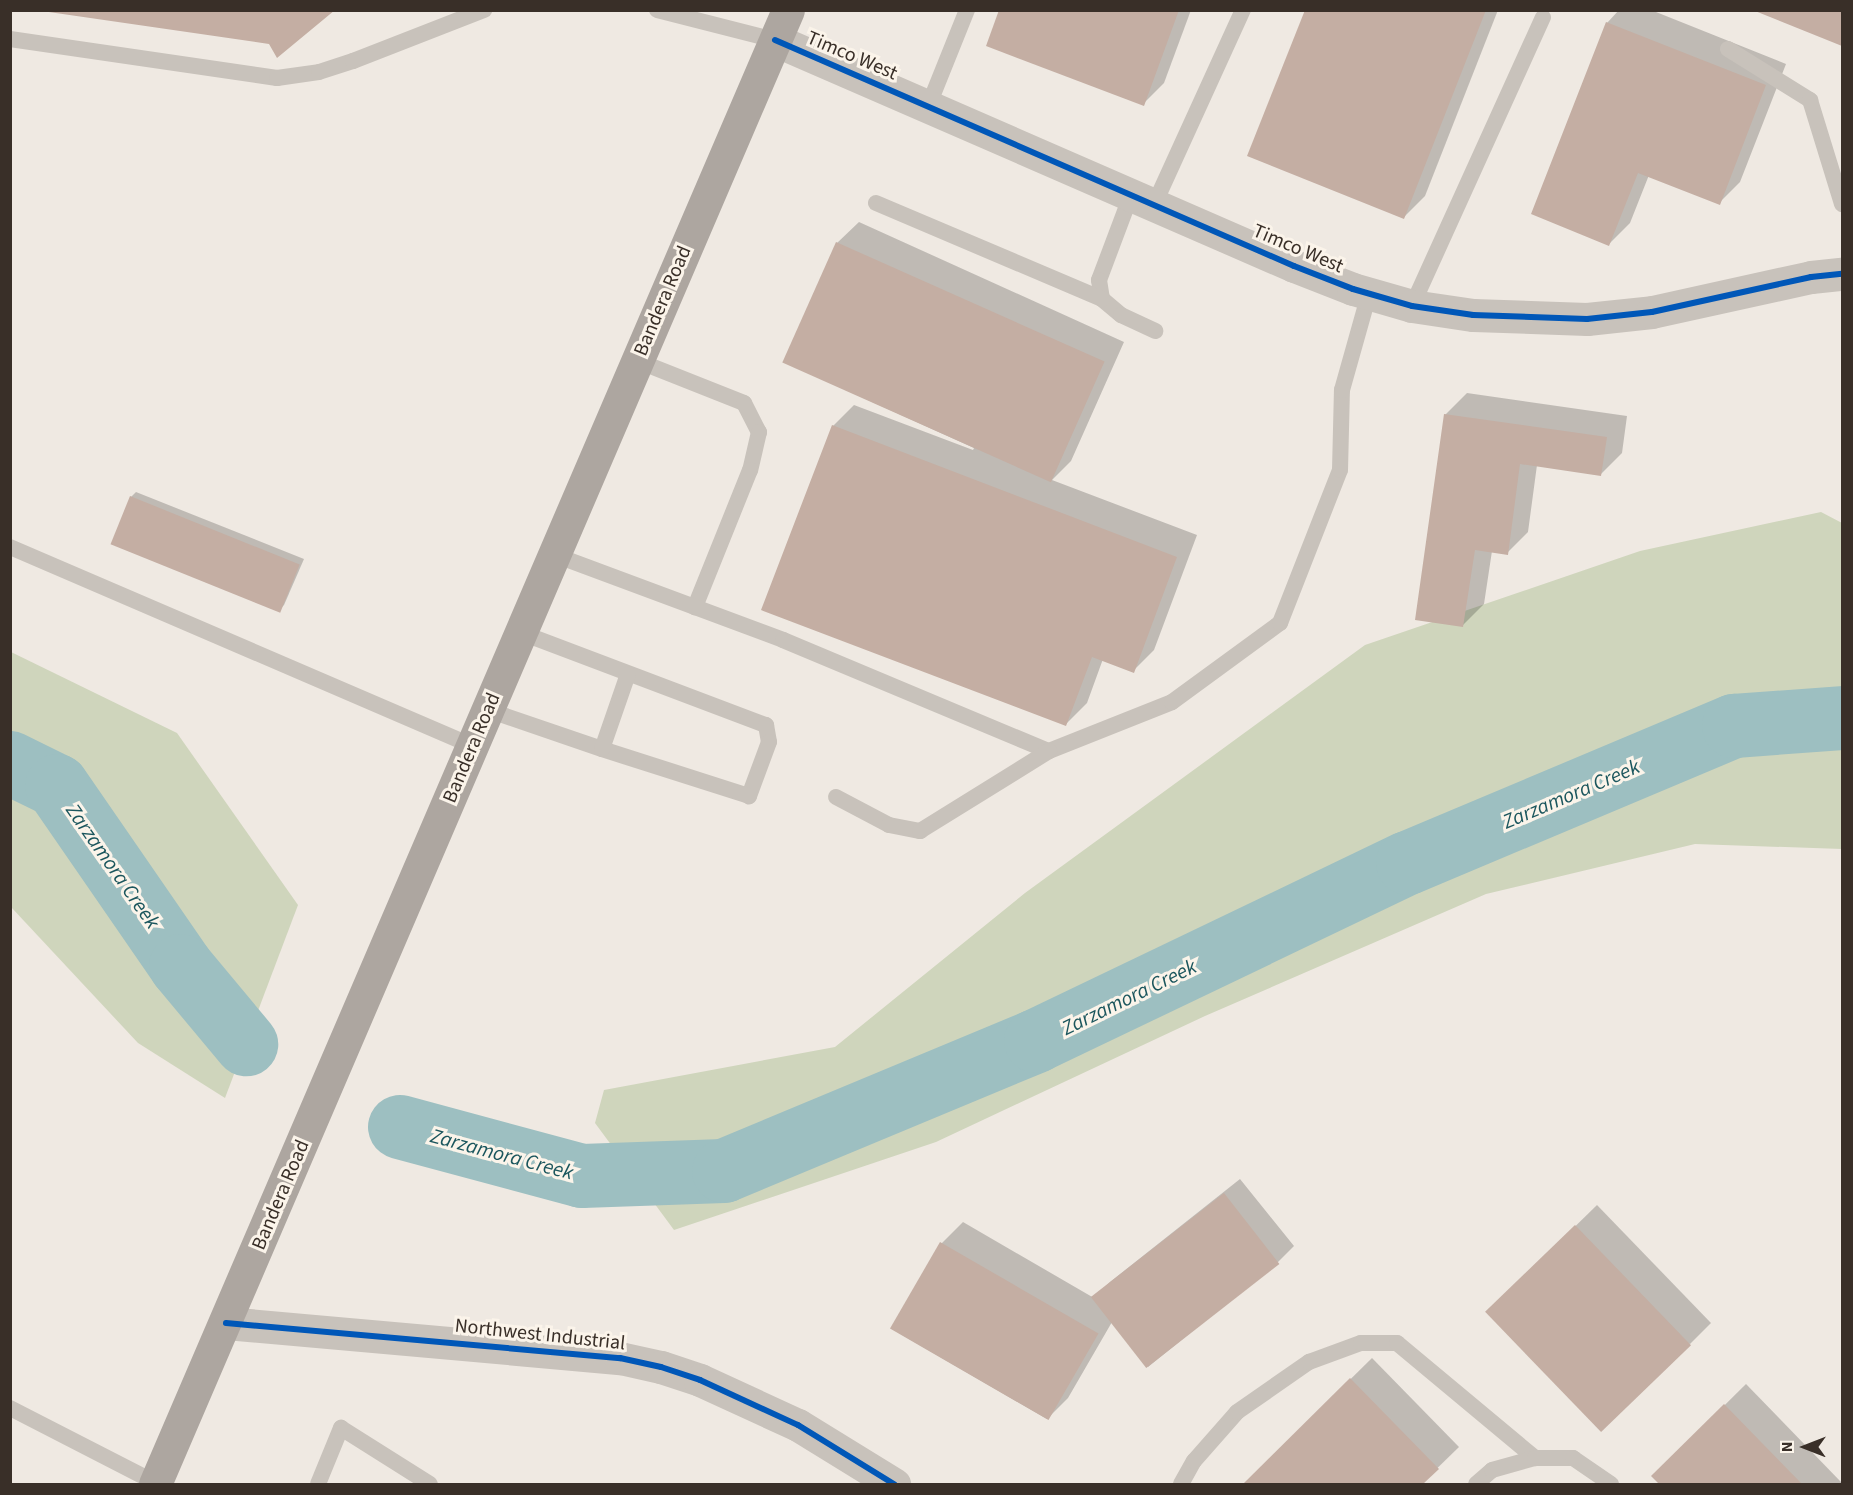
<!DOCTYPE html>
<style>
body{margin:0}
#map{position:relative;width:1853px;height:1495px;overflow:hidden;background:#efe9e2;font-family:"Source Sans 3",sans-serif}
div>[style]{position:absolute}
.green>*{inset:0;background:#cfd5bc}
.shadow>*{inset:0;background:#0003}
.river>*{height:64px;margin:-32px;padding:0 32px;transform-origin:32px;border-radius:32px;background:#9dbfc1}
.building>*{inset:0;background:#c4aea3;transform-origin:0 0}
.service>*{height:16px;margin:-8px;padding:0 8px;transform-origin:8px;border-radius:8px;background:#c8c2bb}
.minor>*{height:33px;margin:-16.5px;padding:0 16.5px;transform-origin:16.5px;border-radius:16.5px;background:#c8c2bb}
.primary>*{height:33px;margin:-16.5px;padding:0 16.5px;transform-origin:16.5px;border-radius:16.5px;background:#ada6a0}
.cycleway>*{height:6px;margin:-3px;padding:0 3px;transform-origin:3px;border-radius:3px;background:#0057b8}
span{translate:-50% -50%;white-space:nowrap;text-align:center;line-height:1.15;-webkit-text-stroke:6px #fbf4ea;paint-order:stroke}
.street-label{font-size:20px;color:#392f28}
.water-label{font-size:21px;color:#1b565d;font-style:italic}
.frame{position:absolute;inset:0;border:12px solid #392f28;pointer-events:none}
.north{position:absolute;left:1775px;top:1417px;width:60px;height:60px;-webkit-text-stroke:4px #fbf4ea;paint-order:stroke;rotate:270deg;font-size:16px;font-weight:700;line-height:24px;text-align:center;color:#392f28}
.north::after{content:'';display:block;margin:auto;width:21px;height:27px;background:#392f28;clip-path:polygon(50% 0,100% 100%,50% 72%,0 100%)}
</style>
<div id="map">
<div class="green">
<i style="clip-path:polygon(1821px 512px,1842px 523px,1842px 849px,1695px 844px,1486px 894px,1205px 1016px,936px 1142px,674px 1230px,595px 1123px,604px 1090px,835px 1047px,1025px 893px,1365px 645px,1640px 551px)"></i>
<i style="clip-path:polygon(11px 652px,177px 733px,298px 905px,225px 1098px,138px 1043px,11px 907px)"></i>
</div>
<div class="shadow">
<i style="clip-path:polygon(1001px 10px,1191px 10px,1164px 83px,1143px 104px)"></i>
<i style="clip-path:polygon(1307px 10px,1498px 10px,1425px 196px,1404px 217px)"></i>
<i style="clip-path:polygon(1619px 10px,1651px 10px,1786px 64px,1740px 182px,1719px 203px,1649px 175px,1630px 223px,1609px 244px,1607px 23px)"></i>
<i style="clip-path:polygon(859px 222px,1124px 342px,1071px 461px,1052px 480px,1197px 535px,1154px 650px,1133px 671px,1103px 659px,1087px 703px,1066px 724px,833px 426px,854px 405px,973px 450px,974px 448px,784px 362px,837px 243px)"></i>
<i style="clip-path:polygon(1467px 393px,1627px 416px,1622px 453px,1601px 474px,1537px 465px,1528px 532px,1507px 553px,1492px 551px,1484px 604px,1463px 625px,1445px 415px)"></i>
<i style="clip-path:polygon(136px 492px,304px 559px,284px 605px,279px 610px,131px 497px)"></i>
<i style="clip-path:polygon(1240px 1179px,1294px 1246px,1278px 1262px,1148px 1367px,1112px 1322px,1068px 1398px,1047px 1419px,892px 1329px,942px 1243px,963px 1222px,1094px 1298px,1110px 1282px)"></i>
<i style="clip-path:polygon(1597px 1205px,1711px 1323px,1690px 1344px,1508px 1292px)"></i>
<i style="clip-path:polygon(1372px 1358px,1459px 1447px,1421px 1484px,1244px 1484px)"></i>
<i style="clip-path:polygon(1746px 1384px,1842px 1483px,1842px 1484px,1661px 1484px,1653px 1476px)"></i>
</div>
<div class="river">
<i style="left:10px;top:763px;width:52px;rotate:26.1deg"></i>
<i style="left:57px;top:786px;width:219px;rotate:55.4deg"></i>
<i style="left:181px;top:966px;width:102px;rotate:50.2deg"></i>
<i style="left:400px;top:1127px;width:188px;rotate:15.1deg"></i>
<i style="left:582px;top:1176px;width:142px;rotate:-2deg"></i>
<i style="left:724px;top:1171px;width:338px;rotate:-22.6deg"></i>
<i style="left:1036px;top:1041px;width:412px;rotate:-25.6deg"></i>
<i style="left:1408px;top:863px;width:354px;rotate:-22.8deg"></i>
<i style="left:1734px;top:726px;width:108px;rotate:-4.2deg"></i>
</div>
<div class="building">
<i style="clip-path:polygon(35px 10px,335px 10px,277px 58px,269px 44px)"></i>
<i style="clip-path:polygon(999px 10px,1179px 10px,1144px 106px,986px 46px)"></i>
<i style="clip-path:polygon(1305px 10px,1486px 10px,1404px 219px,1247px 156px)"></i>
<i style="clip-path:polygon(1755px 10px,1842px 10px,1842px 46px,1755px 11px)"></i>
<i style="clip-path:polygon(1606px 22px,1766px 85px,1720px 205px,1638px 173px,1609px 246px,1531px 214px)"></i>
<i style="left:836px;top:242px;width:294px;height:132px;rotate:24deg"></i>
<i style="clip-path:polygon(1444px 414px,1607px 437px,1601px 476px,1520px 464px,1508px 555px,1475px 550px,1463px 627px,1415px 620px)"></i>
<i style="clip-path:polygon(832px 425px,1177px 557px,1134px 673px,1092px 657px,1066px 726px,761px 610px)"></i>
<i style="left:130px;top:496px;width:183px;height:52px;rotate:22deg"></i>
<i style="left:1224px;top:1193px;width:90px;height:169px;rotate:52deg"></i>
<i style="left:1575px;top:1225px;width:167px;height:125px;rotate:46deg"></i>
<i style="left:940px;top:1242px;width:183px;height:100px;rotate:30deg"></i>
<i style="clip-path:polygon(1350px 1378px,1439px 1469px,1423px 1484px,1243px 1484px)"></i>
<i style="clip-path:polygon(1724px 1404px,1802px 1484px,1659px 1484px,1651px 1476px)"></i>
</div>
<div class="service">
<i style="left:657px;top:10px;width:122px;rotate:14.3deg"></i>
<i style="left:10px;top:39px;width:270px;rotate:8.3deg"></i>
<i style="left:277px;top:78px;width:42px;rotate:-8.1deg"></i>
<i style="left:319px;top:72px;width:36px;rotate:-18deg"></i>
<i style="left:353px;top:61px;width:141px;rotate:-21.3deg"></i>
<i style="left:1728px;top:49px;width:97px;rotate:31.9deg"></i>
<i style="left:1810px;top:100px;width:109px;rotate:72.9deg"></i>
<i style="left:928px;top:107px;width:105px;rotate:-68.1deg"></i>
<i style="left:1131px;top:195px;width:91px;rotate:110.6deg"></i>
<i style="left:1099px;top:280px;width:19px;rotate:81deg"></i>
<i style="left:1102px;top:299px;width:25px;rotate:40deg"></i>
<i style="left:1121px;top:315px;width:38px;rotate:25deg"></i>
<i style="left:876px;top:203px;width:246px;rotate:23deg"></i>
<i style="left:1154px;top:205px;width:214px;rotate:-65.5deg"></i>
<i style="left:1412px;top:306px;width:317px;rotate:-65.6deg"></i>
<i style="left:638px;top:361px;width:114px;rotate:21.6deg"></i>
<i style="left:744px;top:403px;width:33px;rotate:63deg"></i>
<i style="left:759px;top:432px;width:39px;rotate:103deg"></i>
<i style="left:750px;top:470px;width:148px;rotate:111.9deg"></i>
<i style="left:10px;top:547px;width:504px;rotate:23.26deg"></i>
<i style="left:555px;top:555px;width:243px;rotate:20.4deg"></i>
<i style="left:783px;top:640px;width:288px;rotate:22.7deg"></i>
<i style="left:1049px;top:751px;width:132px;rotate:-21.7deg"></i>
<i style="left:1172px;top:702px;width:134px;rotate:-36.2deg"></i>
<i style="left:1280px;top:623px;width:164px;rotate:-68.6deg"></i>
<i style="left:1340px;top:470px;width:80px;rotate:-88.6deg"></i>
<i style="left:1342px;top:390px;width:100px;rotate:-74.3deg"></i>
<i style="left:522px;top:633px;width:261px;rotate:20.7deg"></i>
<i style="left:766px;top:725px;width:17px;rotate:80deg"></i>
<i style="left:769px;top:742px;width:58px;rotate:110.3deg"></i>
<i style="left:749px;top:796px;width:154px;rotate:-162.3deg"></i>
<i style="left:488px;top:710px;width:120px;rotate:18.9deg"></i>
<i style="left:602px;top:749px;width:79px;rotate:-70.9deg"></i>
<i style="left:836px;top:797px;width:60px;rotate:27.8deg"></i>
<i style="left:889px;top:825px;width:32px;rotate:11deg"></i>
<i style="left:920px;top:831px;width:152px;rotate:-31.8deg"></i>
<i style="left:10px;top:1408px;width:164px;rotate:27.2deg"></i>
<i style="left:318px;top:1484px;width:61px;rotate:-67.7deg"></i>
<i style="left:341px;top:1428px;width:105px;rotate:32.2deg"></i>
<i style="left:1181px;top:1484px;width:26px;rotate:-61deg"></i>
<i style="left:1194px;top:1461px;width:65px;rotate:-48.7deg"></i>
<i style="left:1237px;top:1412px;width:88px;rotate:-34.8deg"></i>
<i style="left:1309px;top:1362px;width:55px;rotate:-20.1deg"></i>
<i style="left:1361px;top:1343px;width:36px"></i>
<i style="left:1397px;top:1343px;width:180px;rotate:39.8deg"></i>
<i style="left:1476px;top:1484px;width:21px;rotate:-41deg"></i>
<i style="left:1492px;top:1470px;width:45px;rotate:-15.6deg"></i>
<i style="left:1535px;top:1458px;width:38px"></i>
<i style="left:1573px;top:1458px;width:46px;rotate:34.4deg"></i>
</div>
<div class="minor">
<i style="left:775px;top:40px;width:566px;rotate:23.53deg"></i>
<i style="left:1294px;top:266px;width:63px;rotate:21.3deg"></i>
<i style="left:1353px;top:289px;width:61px;rotate:16.1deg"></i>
<i style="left:1412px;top:306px;width:62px;rotate:8.4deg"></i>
<i style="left:1473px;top:315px;width:114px;rotate:2deg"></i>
<i style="left:1587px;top:319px;width:65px;rotate:-6.1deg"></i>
<i style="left:1652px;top:312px;width:163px;rotate:-12.4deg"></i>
<i style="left:1811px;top:277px;width:31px;rotate:-6deg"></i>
<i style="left:226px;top:1323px;width:396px;rotate:5.1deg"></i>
<i style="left:620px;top:1358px;width:42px;rotate:12.4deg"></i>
<i style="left:661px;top:1367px;width:41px;rotate:18.4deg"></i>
<i style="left:700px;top:1380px;width:108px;rotate:24.7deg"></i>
<i style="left:798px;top:1425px;width:113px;rotate:31.6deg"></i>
</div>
<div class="primary">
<i style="left:155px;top:1484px;width:1604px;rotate:-66.76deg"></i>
</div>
<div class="cycleway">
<i style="left:775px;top:40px;width:566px;rotate:23.53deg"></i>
<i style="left:1294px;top:266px;width:63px;rotate:21.3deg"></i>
<i style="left:1353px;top:289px;width:61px;rotate:16.1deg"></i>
<i style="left:1412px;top:306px;width:62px;rotate:8.4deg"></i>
<i style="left:1473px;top:315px;width:114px;rotate:2deg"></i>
<i style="left:1587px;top:319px;width:65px;rotate:-6.1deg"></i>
<i style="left:1652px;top:312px;width:163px;rotate:-12.4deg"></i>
<i style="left:1811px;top:277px;width:31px;rotate:-6deg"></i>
<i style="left:226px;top:1323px;width:396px;rotate:5.1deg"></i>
<i style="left:620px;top:1358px;width:42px;rotate:12.4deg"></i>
<i style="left:661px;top:1367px;width:41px;rotate:18.4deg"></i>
<i style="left:700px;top:1380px;width:108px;rotate:24.7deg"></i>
<i style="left:798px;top:1425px;width:113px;rotate:31.6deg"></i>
</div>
<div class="street-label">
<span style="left:852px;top:56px;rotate:23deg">Timco West</span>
<span style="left:1298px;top:249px;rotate:23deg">Timco West</span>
<span style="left:663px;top:301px;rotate:-67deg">Bandera Road</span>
<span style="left:472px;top:748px;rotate:-67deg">Bandera Road</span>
<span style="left:281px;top:1195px;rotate:-67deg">Bandera Road</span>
<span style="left:540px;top:1335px;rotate:6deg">Northwest Industrial</span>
</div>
<div class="water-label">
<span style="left:1571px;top:794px;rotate:-23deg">Zarzamora Creek</span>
<span style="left:113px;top:866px;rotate:55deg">Zarzamora Creek</span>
<span style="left:1129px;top:997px;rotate:-26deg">Zarzamora Creek</span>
<span style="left:502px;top:1154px;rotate:15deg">Zarzamora Creek</span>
</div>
<div class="frame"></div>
<div class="north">N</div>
</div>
